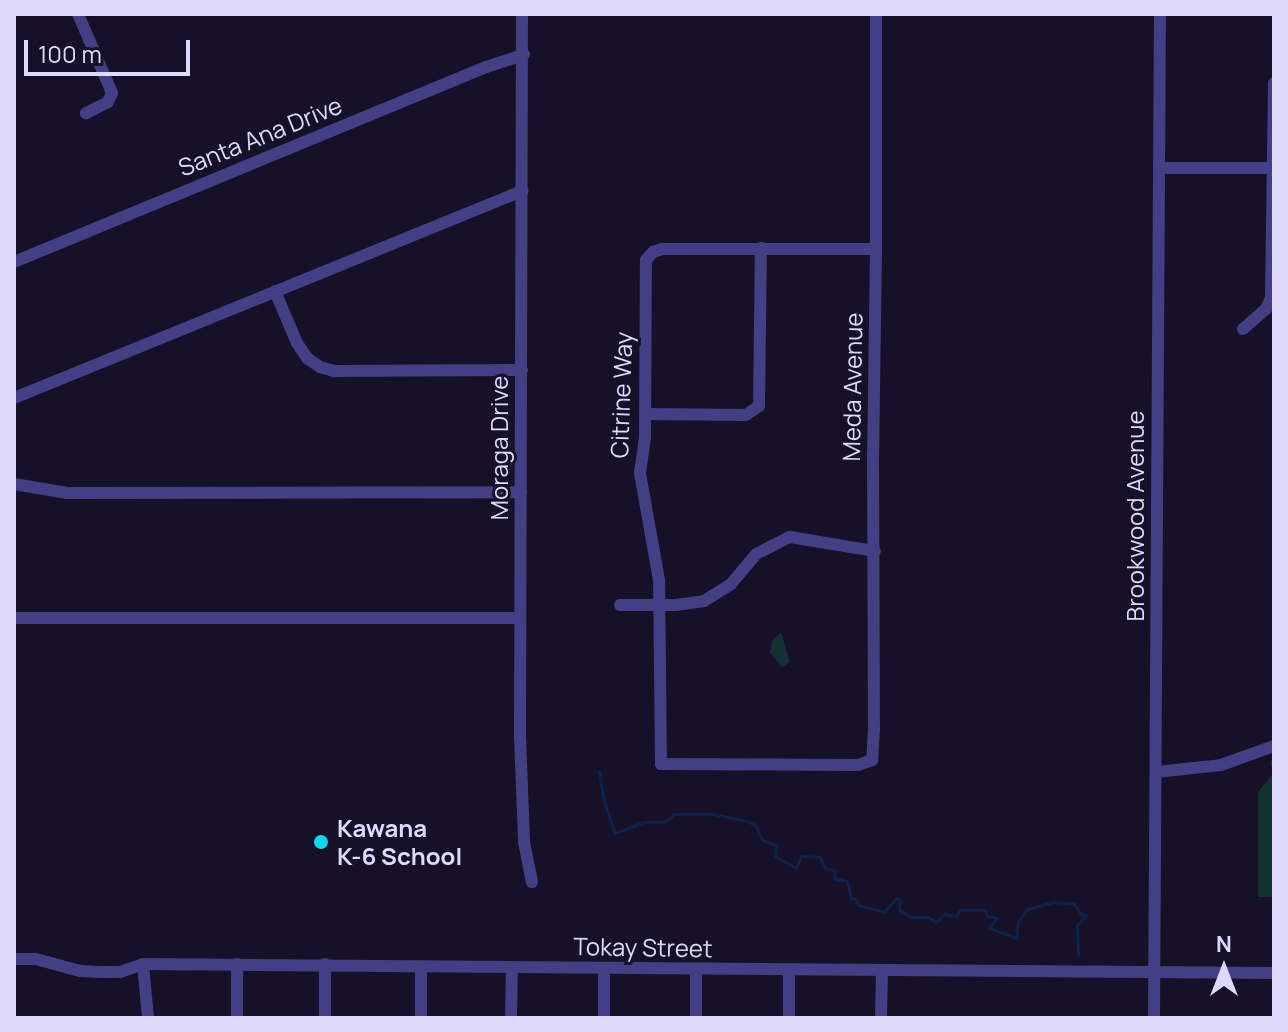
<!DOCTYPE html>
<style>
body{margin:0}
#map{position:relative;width:1288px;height:1032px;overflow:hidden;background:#161128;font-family:Manrope,sans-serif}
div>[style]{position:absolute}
.green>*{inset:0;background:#143132}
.stream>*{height:3px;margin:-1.5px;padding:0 1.5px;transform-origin:1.5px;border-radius:1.5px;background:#0f2249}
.street>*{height:12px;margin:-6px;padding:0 6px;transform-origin:6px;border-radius:6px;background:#443e85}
.dots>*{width:22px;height:22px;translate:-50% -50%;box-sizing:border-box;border:4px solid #161128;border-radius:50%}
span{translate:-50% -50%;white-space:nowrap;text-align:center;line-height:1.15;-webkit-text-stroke:6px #161128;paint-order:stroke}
.street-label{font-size:24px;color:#dfd9fd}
.poi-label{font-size:24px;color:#dfd9fd;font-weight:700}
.left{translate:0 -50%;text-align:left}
.frame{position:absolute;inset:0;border:16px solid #dfd9fd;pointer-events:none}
.north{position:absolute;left:1184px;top:928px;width:80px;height:80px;-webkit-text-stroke:6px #161128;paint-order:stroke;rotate:0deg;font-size:22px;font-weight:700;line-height:32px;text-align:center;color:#dfd9fd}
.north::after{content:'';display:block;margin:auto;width:28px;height:36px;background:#dfd9fd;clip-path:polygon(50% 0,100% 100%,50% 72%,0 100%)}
.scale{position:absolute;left:24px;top:40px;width:166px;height:36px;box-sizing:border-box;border:4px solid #dfd9fd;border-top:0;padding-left:10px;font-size:24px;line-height:28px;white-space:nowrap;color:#dfd9fd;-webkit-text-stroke:6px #161128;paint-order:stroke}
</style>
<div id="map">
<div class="green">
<i style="clip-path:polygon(781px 632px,790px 662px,782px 667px,770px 653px,772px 641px)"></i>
<i style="clip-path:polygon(1274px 757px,1274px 897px,1258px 897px,1258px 792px,1273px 774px,1270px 762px)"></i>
</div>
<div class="stream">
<i style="left:599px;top:771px;width:26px;rotate:81deg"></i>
<i style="left:603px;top:797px;width:38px;rotate:72deg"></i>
<i style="left:615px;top:833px;width:30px;rotate:-21deg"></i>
<i style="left:643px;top:822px;width:22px"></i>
<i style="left:665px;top:822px;width:12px;rotate:-42deg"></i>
<i style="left:674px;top:814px;width:38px"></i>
<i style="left:712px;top:814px;width:33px;rotate:11deg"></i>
<i style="left:744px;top:820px;width:12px;rotate:24deg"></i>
<i style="left:755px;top:825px;width:17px;rotate:65deg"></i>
<i style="left:762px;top:840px;width:15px;rotate:20deg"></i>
<i style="left:776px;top:845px;width:11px;rotate:95deg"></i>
<i style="left:775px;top:856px;width:24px;rotate:30deg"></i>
<i style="left:796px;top:868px;width:13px;rotate:-67deg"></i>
<i style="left:801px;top:856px;width:19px;rotate:3deg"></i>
<i style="left:820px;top:857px;width:12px;rotate:66deg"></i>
<i style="left:825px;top:868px;width:9px;rotate:13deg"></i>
<i style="left:834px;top:870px;width:9px;rotate:84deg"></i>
<i style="left:835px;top:879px;width:12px;rotate:9deg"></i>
<i style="left:847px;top:881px;width:18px;rotate:77deg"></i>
<i style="left:851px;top:899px;width:4px;rotate:-14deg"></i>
<i style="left:855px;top:898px;width:8px;rotate:67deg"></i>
<i style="left:858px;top:905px;width:27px;rotate:15deg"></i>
<i style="left:884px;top:912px;width:18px;rotate:-49deg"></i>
<i style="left:896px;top:898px;width:4px;rotate:27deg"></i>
<i style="left:900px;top:900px;width:10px;rotate:96deg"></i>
<i style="left:899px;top:910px;width:13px;rotate:32deg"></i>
<i style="left:910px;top:917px;width:18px"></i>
<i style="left:928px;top:917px;width:9px;rotate:32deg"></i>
<i style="left:936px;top:922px;width:11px;rotate:-45deg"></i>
<i style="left:944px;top:914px;width:12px;rotate:9deg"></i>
<i style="left:956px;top:916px;width:7px;rotate:-56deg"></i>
<i style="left:960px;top:910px;width:25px"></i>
<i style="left:985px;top:910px;width:6px;rotate:72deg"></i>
<i style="left:987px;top:916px;width:10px;rotate:11deg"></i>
<i style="left:997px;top:918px;width:13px;rotate:129deg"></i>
<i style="left:989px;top:928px;width:29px;rotate:20deg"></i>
<i style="left:1016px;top:938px;width:17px;rotate:-83deg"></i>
<i style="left:1018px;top:921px;width:15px;rotate:-53deg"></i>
<i style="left:1027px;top:909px;width:27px;rotate:-15deg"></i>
<i style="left:1053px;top:902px;width:21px;rotate:5deg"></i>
<i style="left:1074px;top:904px;width:11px;rotate:56deg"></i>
<i style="left:1080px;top:913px;width:6px;rotate:18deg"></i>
<i style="left:1086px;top:915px;width:13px;rotate:132deg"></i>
<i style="left:1077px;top:925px;width:30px;rotate:88deg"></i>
</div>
<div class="street">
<i style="left:78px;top:14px;width:86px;rotate:66.7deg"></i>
<i style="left:112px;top:93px;width:10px;rotate:114deg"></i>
<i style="left:108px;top:102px;width:25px;rotate:153deg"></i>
<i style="left:522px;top:14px;width:722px;rotate:90.16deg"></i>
<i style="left:520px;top:736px;width:106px;rotate:87.8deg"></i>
<i style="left:524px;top:842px;width:41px;rotate:78.7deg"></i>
<i style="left:876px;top:14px;width:235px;rotate:90deg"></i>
<i style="left:876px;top:249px;width:206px;rotate:90.8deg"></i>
<i style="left:873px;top:455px;width:272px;rotate:89.8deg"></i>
<i style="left:874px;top:727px;width:33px;rotate:93deg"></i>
<i style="left:872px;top:760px;width:15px;rotate:160deg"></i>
<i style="left:858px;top:765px;width:197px;rotate:-179.7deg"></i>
<i style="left:661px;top:764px;width:184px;rotate:-90.6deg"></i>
<i style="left:659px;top:580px;width:109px;rotate:-100.1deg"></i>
<i style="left:640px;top:473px;width:37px;rotate:-82deg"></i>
<i style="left:645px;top:436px;width:176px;rotate:-89.7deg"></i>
<i style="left:646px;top:260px;width:11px;rotate:-49deg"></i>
<i style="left:653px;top:252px;width:9px;rotate:-18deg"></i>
<i style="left:662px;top:249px;width:214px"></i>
<i style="left:1159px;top:168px;width:115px"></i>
<i style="left:14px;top:262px;width:511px;rotate:-22.45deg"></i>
<i style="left:486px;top:67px;width:40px;rotate:-18deg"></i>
<i style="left:275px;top:291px;width:56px;rotate:67.1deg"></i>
<i style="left:297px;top:343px;width:18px;rotate:56deg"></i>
<i style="left:307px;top:358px;width:16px;rotate:35deg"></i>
<i style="left:320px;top:367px;width:15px;rotate:16deg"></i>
<i style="left:334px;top:371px;width:188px;rotate:-0.3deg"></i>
<i style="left:1243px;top:329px;width:30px;rotate:-41deg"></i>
<i style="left:1266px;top:309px;width:12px;rotate:-66deg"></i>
<i style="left:1271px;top:298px;width:215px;rotate:-89.2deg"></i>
<i style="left:14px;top:398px;width:549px;rotate:-22.17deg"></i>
<i style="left:646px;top:414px;width:100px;rotate:0.6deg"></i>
<i style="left:746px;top:415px;width:16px;rotate:-35deg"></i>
<i style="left:759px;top:406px;width:158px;rotate:-89.3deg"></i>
<i style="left:14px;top:484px;width:54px;rotate:9.6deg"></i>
<i style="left:67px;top:493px;width:454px;rotate:-0.1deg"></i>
<i style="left:620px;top:605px;width:56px"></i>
<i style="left:676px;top:605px;width:28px;rotate:-8deg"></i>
<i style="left:704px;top:601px;width:32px;rotate:-32deg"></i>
<i style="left:731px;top:584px;width:39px;rotate:-50deg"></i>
<i style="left:756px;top:554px;width:38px;rotate:-27deg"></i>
<i style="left:790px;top:537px;width:86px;rotate:9.4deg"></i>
<i style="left:14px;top:618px;width:506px"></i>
<i style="left:1156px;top:772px;width:65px;rotate:-6.1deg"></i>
<i style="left:1221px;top:765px;width:56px;rotate:-19.7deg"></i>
<i style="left:14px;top:959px;width:22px"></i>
<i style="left:36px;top:959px;width:46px;rotate:15.3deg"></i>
<i style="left:80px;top:971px;width:19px;rotate:3deg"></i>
<i style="left:99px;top:972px;width:21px"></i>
<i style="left:120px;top:972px;width:24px;rotate:-19deg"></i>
<i style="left:143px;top:964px;width:1131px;rotate:0.46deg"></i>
<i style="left:143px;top:964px;width:54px;rotate:84.7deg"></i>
<i style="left:325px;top:964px;width:54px;rotate:90deg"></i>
<i style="left:604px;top:968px;width:50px;rotate:90deg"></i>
<i style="left:696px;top:970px;width:48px;rotate:90deg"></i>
<i style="left:789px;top:971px;width:47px;rotate:90deg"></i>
<i style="left:237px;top:1018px;width:54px;rotate:-90deg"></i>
<i style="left:421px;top:1018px;width:52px;rotate:-90deg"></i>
<i style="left:511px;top:1018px;width:50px;rotate:-88.9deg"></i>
<i style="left:881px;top:1018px;width:47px;rotate:-88.8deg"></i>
<i style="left:1154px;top:1018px;width:1004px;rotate:-89.66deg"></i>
</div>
<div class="dots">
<i style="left:321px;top:842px;background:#0ed4f5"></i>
</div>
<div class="street-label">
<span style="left:260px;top:136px;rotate:-22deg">Santa Ana Drive</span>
<span style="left:852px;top:387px;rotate:-89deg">Meda Avenue</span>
<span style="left:621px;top:395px;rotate:-88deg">Citrine Way</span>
<span style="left:499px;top:448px;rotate:-90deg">Moraga Drive</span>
<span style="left:1135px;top:516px;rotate:-90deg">Brookwood Avenue</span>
<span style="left:643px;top:947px;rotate:1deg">Tokay Street</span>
</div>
<div class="poi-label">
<span class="left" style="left:337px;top:842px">Kawana<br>K-6 School</span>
</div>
<div class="frame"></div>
<div class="north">N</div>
<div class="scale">100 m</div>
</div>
